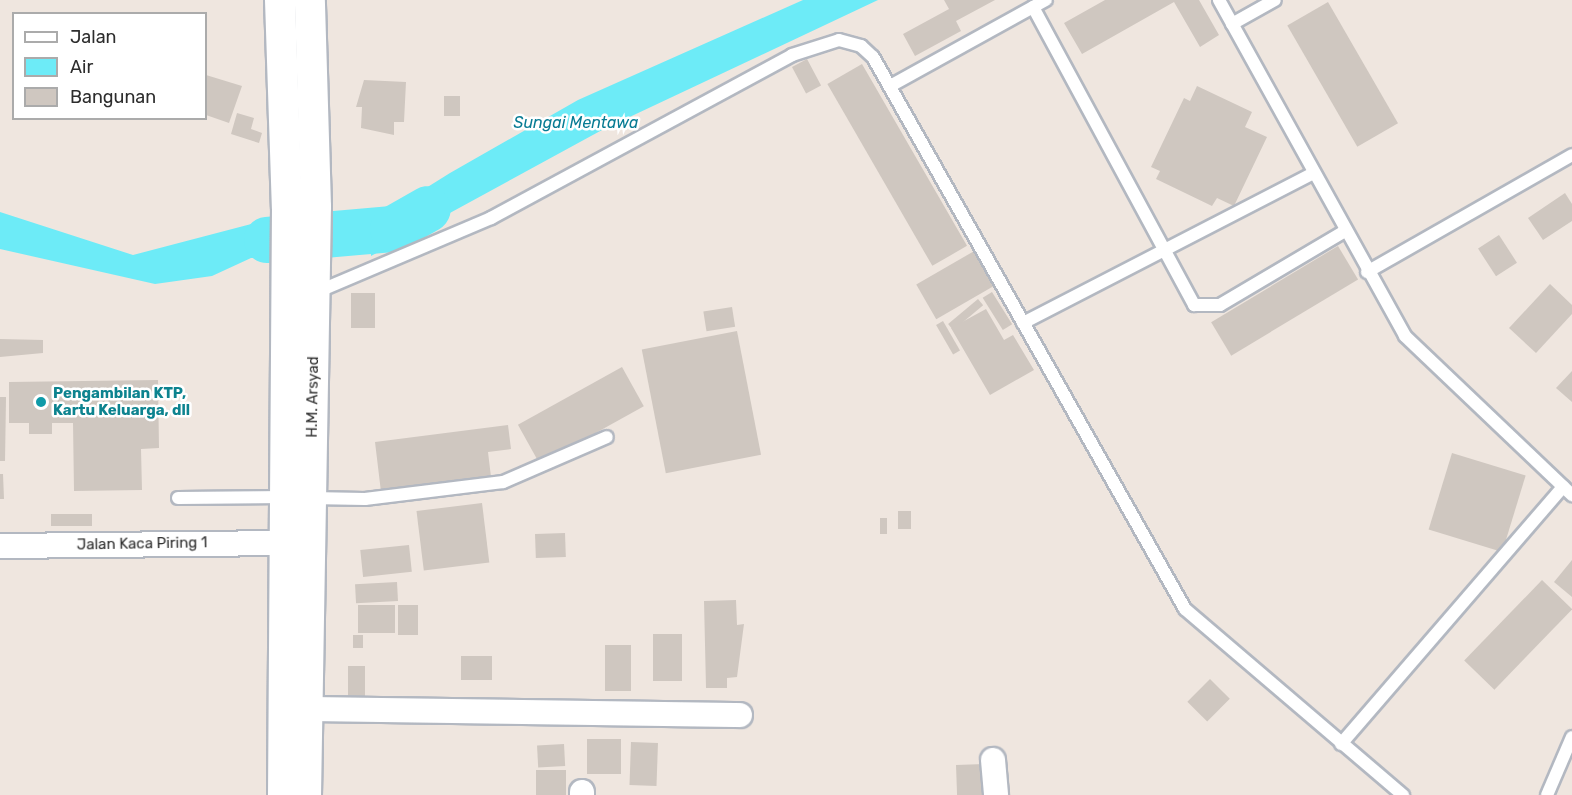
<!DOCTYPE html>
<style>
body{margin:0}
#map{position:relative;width:1572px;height:795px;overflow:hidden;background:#efe6df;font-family:Rubik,sans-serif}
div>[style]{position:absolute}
.water>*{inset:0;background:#6debf7}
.river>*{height:46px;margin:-23px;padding:0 23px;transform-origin:23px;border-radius:23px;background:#6debf7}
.building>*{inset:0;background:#cfc7c0;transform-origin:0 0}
.roads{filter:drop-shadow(2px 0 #b3b8c1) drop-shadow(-2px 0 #b3b8c1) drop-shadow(0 2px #b3b8c1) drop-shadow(0 -2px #b3b8c1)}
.service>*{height:12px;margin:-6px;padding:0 6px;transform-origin:6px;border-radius:6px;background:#fff}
.minor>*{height:24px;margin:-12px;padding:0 12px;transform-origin:12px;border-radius:12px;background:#fff}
.tertiary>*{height:30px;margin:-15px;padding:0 15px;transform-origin:15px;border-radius:15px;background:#fff}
.dots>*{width:16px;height:16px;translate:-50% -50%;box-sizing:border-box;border:3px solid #fff;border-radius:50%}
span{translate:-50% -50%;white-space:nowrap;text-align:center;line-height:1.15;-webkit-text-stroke:5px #fff;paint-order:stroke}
.culture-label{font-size:15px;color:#0d838f;font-weight:700}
.left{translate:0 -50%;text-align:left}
.street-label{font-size:15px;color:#2d2d2d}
.water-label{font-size:16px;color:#077b93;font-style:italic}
.legend{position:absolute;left:12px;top:12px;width:195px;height:108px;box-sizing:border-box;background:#fff;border:2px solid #ababab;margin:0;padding:8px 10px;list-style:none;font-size:18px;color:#2d2d2d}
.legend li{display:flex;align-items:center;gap:12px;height:30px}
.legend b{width:30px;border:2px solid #ababab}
</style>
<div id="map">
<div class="water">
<i style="clip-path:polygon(803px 0,878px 0,602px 130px,371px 256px,370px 223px,450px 173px,578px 100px)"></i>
<i style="clip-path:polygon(0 212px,133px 255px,278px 217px,276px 258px,251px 258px,212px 276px,155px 284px,0 249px)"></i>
</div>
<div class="river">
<i style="left:267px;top:240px;width:126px;rotate:-5deg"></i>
<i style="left:393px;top:229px;width:40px;rotate:-29.7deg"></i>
</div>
<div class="building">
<i style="clip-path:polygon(944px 0,995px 0,956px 21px,961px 31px,915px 56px,903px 34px,949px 9px)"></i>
<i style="clip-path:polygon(1105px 0,1199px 0,1219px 35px,1200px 47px,1174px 2px,1082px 54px,1064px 23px)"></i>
<i style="left:1328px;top:2px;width:140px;height:47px;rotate:60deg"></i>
<i style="left:807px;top:59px;width:30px;height:17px;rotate:62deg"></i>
<i style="left:862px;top:64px;width:210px;height:40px;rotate:60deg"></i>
<i style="clip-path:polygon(206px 75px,242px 86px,229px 123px,206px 115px)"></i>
<i style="clip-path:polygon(364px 80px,406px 82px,404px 122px,394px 122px,394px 135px,361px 128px,362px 107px,356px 107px)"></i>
<i style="clip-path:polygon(1197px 86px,1252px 112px,1245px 127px,1267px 137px,1234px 206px,1217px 198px,1212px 206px,1156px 179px,1160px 171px,1151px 167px,1184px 98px,1190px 101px)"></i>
<i style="left:444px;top:96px;width:16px;height:20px"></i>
<i style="clip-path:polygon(237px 113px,254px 118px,251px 129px,262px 133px,259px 143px,231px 134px)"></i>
<i style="clip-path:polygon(1565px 193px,1572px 204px,1572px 221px,1543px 240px,1528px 218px)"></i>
<i style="left:1499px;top:235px;width:33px;height:25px;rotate:57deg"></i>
<i style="left:1338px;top:246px;width:39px;height:148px;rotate:59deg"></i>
<i style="left:976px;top:250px;width:40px;height:69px;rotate:60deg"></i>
<i style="clip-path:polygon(1550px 284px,1572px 305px,1572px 314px,1536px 353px,1509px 328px)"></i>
<i style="left:992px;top:292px;width:38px;height:11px;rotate:58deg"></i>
<i style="left:351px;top:293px;width:24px;height:35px"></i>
<i style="left:978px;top:299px;width:8px;height:39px;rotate:50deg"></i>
<i style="left:732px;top:307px;width:20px;height:29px;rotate:81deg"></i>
<i style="clip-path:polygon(986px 309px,1004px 340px,1013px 335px,1034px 370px,990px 395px,951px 328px)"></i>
<i style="left:943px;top:321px;width:34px;height:8px;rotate:60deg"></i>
<i style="left:737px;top:331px;width:126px;height:97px;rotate:79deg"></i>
<i style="clip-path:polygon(0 339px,43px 340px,43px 353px,0 357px)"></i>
<i style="left:622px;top:367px;width:45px;height:119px;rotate:61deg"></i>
<i style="clip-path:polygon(1572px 371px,1572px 402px,1556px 388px)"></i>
<i style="clip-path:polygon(158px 380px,159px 448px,141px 449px,142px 490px,74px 491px,73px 423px,52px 423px,52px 434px,29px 434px,29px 423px,9px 423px,9px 382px)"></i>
<i style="clip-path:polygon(0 397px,6px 397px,5px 461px,0 461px)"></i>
<i style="clip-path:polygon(508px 425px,511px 449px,488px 452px,491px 477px,381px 492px,375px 442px)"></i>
<i style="left:1452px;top:453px;width:77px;height:80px;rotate:17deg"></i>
<i style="clip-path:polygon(0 474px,3px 474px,4px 499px,0 499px)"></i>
<i style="left:482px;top:503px;width:60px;height:66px;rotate:83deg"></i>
<i style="left:898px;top:511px;width:13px;height:18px"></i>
<i style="left:51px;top:514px;width:41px;height:12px"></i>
<i style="left:880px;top:518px;width:7px;height:16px"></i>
<i style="left:565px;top:533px;width:24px;height:30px;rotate:88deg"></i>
<i style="left:409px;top:545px;width:27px;height:49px;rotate:84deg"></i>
<i style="clip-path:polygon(1572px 560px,1572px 597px,1554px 582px)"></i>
<i style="left:1542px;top:580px;width:42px;height:112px;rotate:44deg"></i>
<i style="left:397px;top:582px;width:19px;height:42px;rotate:87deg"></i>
<i style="clip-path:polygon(736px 600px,737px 625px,744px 624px,737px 677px,727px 678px,727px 688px,706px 688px,704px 601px)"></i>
<i style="left:395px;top:605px;width:28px;height:37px;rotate:90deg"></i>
<i style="left:398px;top:605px;width:20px;height:30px"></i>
<i style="left:653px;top:634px;width:29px;height:47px"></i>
<i style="left:353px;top:635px;width:10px;height:13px"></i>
<i style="left:605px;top:645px;width:26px;height:46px"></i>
<i style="left:461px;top:656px;width:31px;height:24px"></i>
<i style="left:348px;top:666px;width:17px;height:38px"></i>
<i style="left:1210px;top:679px;width:28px;height:32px;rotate:45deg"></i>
<i style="left:587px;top:739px;width:34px;height:35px"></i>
<i style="left:631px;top:742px;width:27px;height:43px;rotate:2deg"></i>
<i style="left:564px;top:744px;width:22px;height:27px;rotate:87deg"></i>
<i style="left:984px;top:764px;width:31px;height:28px;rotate:88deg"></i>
<i style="left:536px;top:770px;width:30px;height:25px"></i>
</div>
<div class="roads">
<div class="service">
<i style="left:1219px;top:0;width:384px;rotate:61deg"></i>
<i style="left:1405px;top:336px;width:231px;rotate:43.6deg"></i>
<i style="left:1033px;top:7px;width:339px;rotate:61.6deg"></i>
<i style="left:1194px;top:305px;width:26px"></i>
<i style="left:1220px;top:305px;width:145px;rotate:-30.6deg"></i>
<i style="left:1232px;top:24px;width:49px;rotate:-29.2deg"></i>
<i style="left:890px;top:86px;width:178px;rotate:-28.9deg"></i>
<i style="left:1367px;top:272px;width:236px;rotate:-29.7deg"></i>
<i style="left:317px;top:292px;width:189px;rotate:-23deg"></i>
<i style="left:491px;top:218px;width:342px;rotate:-28.4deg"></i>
<i style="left:792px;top:55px;width:49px;rotate:-17.7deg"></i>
<i style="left:839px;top:40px;width:23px;rotate:15deg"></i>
<i style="left:861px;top:46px;width:16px;rotate:43deg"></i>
<i style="left:873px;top:57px;width:634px;rotate:60.52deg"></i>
<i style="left:1185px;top:609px;width:287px;rotate:40.5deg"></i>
<i style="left:1023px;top:323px;width:326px;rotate:-27.3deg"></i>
<i style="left:178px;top:498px;width:108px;rotate:-0.5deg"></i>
<i style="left:310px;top:498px;width:55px;rotate:1deg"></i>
<i style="left:365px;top:499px;width:139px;rotate:-7deg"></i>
<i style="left:503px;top:482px;width:113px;rotate:-23.4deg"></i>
<i style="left:1341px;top:744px;width:340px;rotate:-49.2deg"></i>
<i style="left:1547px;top:795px;width:63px;rotate:-66.7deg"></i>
</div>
<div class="minor">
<i style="left:0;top:546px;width:284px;rotate:-0.6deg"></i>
<i style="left:305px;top:709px;width:435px;rotate:0.8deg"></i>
<i style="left:993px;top:760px;width:35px;rotate:85deg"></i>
<i style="left:582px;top:792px;width:3px;rotate:90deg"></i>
</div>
<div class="tertiary">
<i style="left:280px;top:0;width:208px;rotate:88.1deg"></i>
<i style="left:287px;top:208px;width:587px;rotate:90.39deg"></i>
<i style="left:306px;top:795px;width:588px;rotate:-89.03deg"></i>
<i style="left:316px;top:207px;width:207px;rotate:-91.7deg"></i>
</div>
</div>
<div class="dots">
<i style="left:41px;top:402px;background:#0f9aa8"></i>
</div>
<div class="culture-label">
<span class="left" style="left:53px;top:402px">Pengambilan KTP,<br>Kartu Keluarga, dll</span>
</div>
<div class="street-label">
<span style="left:313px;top:397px;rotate:-89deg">H.M. Arsyad</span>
<span style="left:142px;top:544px;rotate:-1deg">Jalan Kaca Piring 1</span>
</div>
<div class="water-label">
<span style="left:576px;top:123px">Sungai Mentawa</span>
</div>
<ul class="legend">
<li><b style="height:8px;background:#fff"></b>Jalan</li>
<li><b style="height:16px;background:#6debf7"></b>Air</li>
<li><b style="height:16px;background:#cfc7c0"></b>Bangunan</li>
</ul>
</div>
